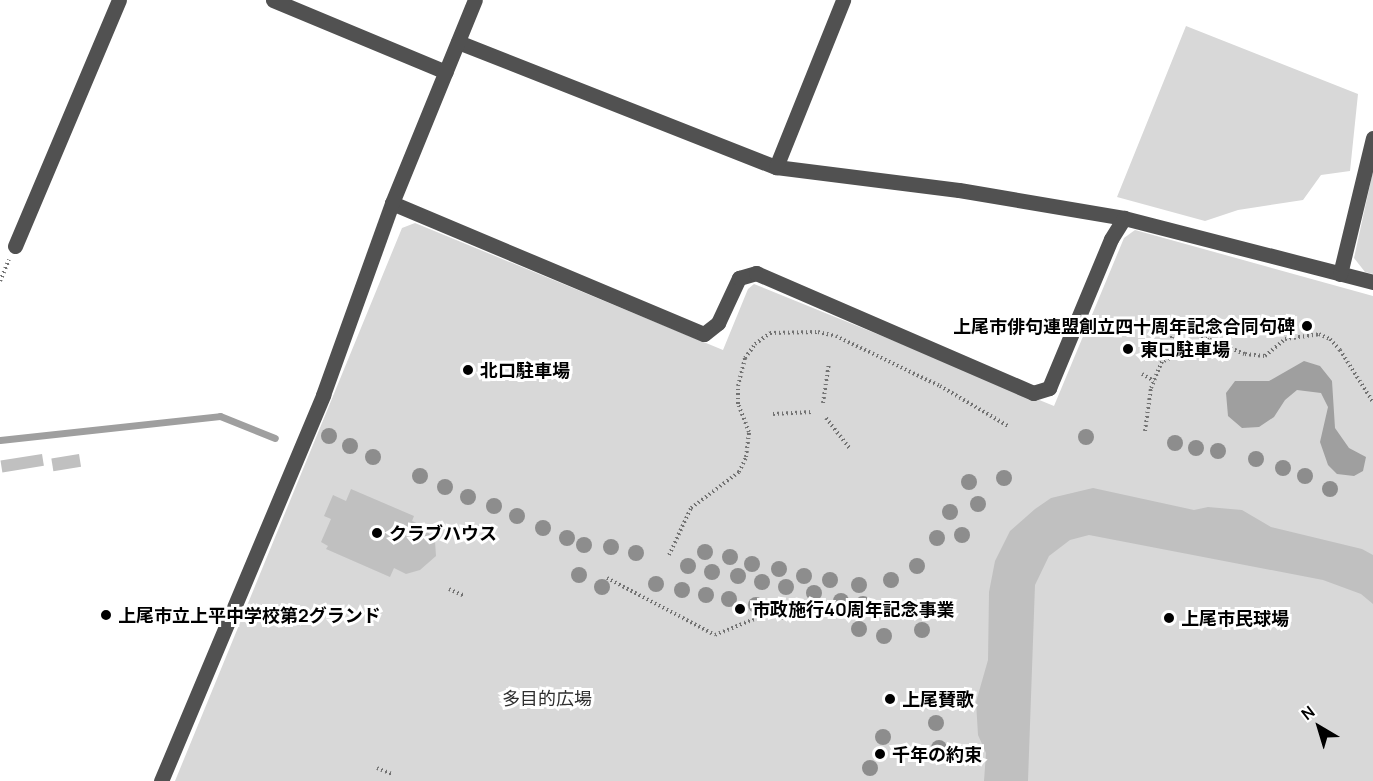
<!DOCTYPE html>
<meta charset="utf-8">
<style>
body{margin:0}
#map{position:relative;width:1373px;height:781px;overflow:hidden;background:#fff;font-family:Manrope,"Noto Sans JP",sans-serif}
div>[style]{position:absolute}
.green>*{inset:0;background:#d8d8d8}
.water>*{inset:0;background:#9f9f9f}
.stream>*{height:7px;margin:-3.5px;padding:0 3.5px;transform-origin:3.5px;border-radius:3.5px;background:#9f9f9f}
.building>*{inset:0;background:#c0c0c0;transform-origin:0 0}
.path>*{height:4px;margin-top:-2px;transform-origin:0;background:repeating-linear-gradient(90deg,#737373 0 1.5px,transparent 0 4.5px)}
.minor>*{height:15px;margin:-7.5px;padding:0 7.5px;transform-origin:7.5px;border-radius:7.5px;background:#515151}
.trees>*{width:16px;height:16px;margin:-8px;border-radius:50%;background:#8d8d8d}
.dots>*{width:16px;height:16px;translate:-50% -50%;box-sizing:border-box;border:3px solid #fff;border-radius:50%}
span{translate:-50% -50%;white-space:nowrap;text-align:center;line-height:1.15;-webkit-text-stroke:6px #fff;paint-order:stroke}
.poi-label{font-size:18px;color:#000;font-weight:700}
.right{translate:-100% -50%;text-align:right}
.left{translate:0 -50%;text-align:left}
.park-label{font-size:18px;color:#2f2f2f}
.north{position:absolute;left:1289px;top:697px;width:60px;height:60px;-webkit-text-stroke:4px #fff;paint-order:stroke;rotate:322deg;font-size:16px;font-weight:700;line-height:24px;text-align:center;color:#000}
.north::after{content:'';display:block;margin:auto;width:21px;height:27px;background:#000;clip-path:polygon(50% 0,100% 100%,50% 72%,0 100%)}
</style>
<div id="map">
<div class="green">
<i style="clip-path:polygon(1186px 26px,1358px 94px,1350px 171px,1321px 175px,1303px 200px,1238px 210px,1205px 221px,1117px 197px)"></i>
<i style="clip-path:polygon(1373px 171px,1373px 274px,1365px 272px,1354px 258px)"></i>
<i style="clip-path:polygon(415px 223px,723px 350px,748px 289px,754px 284px,1054px 406px,1124px 238px,1135px 230px,1373px 296px,1373px 781px,175px 781px,402px 228px)"></i>
</div>
<div class="water">
<i style="clip-path:polygon(1304px 361px,1320px 366px,1332px 381px,1335px 428px,1349px 448px,1366px 457px,1363px 471px,1354px 476px,1337px 474px,1328px 465px,1320px 442px,1328px 407px,1321px 393px,1297px 390px,1285px 400px,1274px 417px,1259px 427px,1242px 428px,1228px 416px,1226px 393px,1235px 381px,1269px 381px)"></i>
</div>
<div class="stream">
<i style="left:0;top:440px;width:221px;rotate:-6.2deg"></i>
<i style="left:220px;top:416px;width:59px;rotate:21.8deg"></i>
</div>
<div class="building">
<i style="left:42px;top:454px;width:12px;height:42px;rotate:81deg"></i>
<i style="left:79px;top:454px;width:13px;height:28px;rotate:81deg"></i>
<i style="clip-path:polygon(1093px 488px,1194px 510px,1208px 507px,1242px 510px,1271px 527px,1362px 549px,1373px 555px,1373px 604px,1361px 594px,1323px 580px,1089px 535px,1070px 540px,1049px 556px,1035px 585px,1028px 781px,984px 781px,986px 753px,978px 735px,976px 702px,988px 660px,989px 592px,995px 561px,1010px 531px,1035px 509px,1051px 498px)"></i>
<i style="clip-path:polygon(351px 489px,414px 516px,412px 521px,423px 526px,435px 541px,436px 556px,420px 570px,406px 574px,394px 568px,390px 577px,326px 549px,328px 546px,321px 542px,331px 519px,324px 516px,333px 495px,346px 501px)"></i>
</div>
<div class="path">
<i style="left:0;top:281px;width:23px;rotate:-67deg"></i>
<i style="left:1164px;top:321px;width:87px;rotate:22.2deg"></i>
<i style="left:1245px;top:354px;width:20px;rotate:6deg"></i>
<i style="left:1265px;top:356px;width:26px;rotate:-40deg"></i>
<i style="left:1285px;top:339px;width:34px;rotate:-8deg"></i>
<i style="left:1319px;top:334px;width:12px;rotate:24deg"></i>
<i style="left:1330px;top:339px;width:15px;rotate:48deg"></i>
<i style="left:1340px;top:350px;width:62px;rotate:57.6deg"></i>
<i style="left:1164px;top:361px;width:50px;rotate:-25deg"></i>
<i style="left:1209px;top:340px;width:21px;rotate:-62deg"></i>
<i style="left:1142px;top:374px;width:14px;rotate:30deg"></i>
<i style="left:823px;top:403px;width:40px;rotate:-81.5deg"></i>
<i style="left:773px;top:414px;width:39px;rotate:-3deg"></i>
<i style="left:826px;top:418px;width:39px;rotate:52deg"></i>
<i style="left:1145px;top:431px;width:43px;rotate:-82.1deg"></i>
<i style="left:1151px;top:388px;width:66px;rotate:-67.7deg"></i>
<i style="left:669px;top:555px;width:52px;rotate:-64.9deg"></i>
<i style="left:691px;top:508px;width:60px;rotate:-36.9deg"></i>
<i style="left:739px;top:472px;width:17px;rotate:-65deg"></i>
<i style="left:746px;top:457px;width:25px;rotate:-83deg"></i>
<i style="left:749px;top:432px;width:30px;rotate:-111deg"></i>
<i style="left:738px;top:404px;width:18px;rotate:-90deg"></i>
<i style="left:738px;top:386px;width:29px;rotate:-76deg"></i>
<i style="left:745px;top:358px;width:17px;rotate:-54deg"></i>
<i style="left:755px;top:344px;width:19px;rotate:-36deg"></i>
<i style="left:770px;top:333px;width:48px;rotate:-1.2deg"></i>
<i style="left:818px;top:332px;width:18px;rotate:13deg"></i>
<i style="left:836px;top:336px;width:115px;rotate:25.7deg"></i>
<i style="left:940px;top:386px;width:79px;rotate:30.5deg"></i>
<i style="left:607px;top:578px;width:122px;rotate:27.8deg"></i>
<i style="left:715px;top:635px;width:58px;rotate:-22.2deg"></i>
<i style="left:449px;top:589px;width:17px;rotate:24deg"></i>
<i style="left:377px;top:768px;width:16px;rotate:22deg"></i>
</div>
<div class="minor">
<i style="left:273px;top:0;width:187px;rotate:22.6deg"></i>
<i style="left:458px;top:42px;width:342px;rotate:21.5deg"></i>
<i style="left:776px;top:167px;width:184px;rotate:7.2deg"></i>
<i style="left:959px;top:190px;width:167px;rotate:9.6deg"></i>
<i style="left:1124px;top:218px;width:257px;rotate:14.4deg"></i>
<i style="left:776px;top:167px;width:180px;rotate:-68.1deg"></i>
<i style="left:392px;top:203px;width:338px;rotate:22.8deg"></i>
<i style="left:704px;top:334px;width:18px;rotate:-38deg"></i>
<i style="left:718px;top:323px;width:50px;rotate:-65deg"></i>
<i style="left:739px;top:278px;width:18px;rotate:-16deg"></i>
<i style="left:756px;top:273px;width:302px;rotate:23.4deg"></i>
<i style="left:1033px;top:393px;width:17px;rotate:-17deg"></i>
<i style="left:1049px;top:388px;width:161px;rotate:-67.4deg"></i>
<i style="left:1111px;top:239px;width:25px;rotate:-58deg"></i>
<i style="left:15px;top:246px;width:267px;rotate:-67.1deg"></i>
<i style="left:1340px;top:274px;width:140px;rotate:-76.4deg"></i>
<i style="left:161px;top:781px;width:419px;rotate:-67.2deg"></i>
<i style="left:323px;top:395px;width:204px;rotate:-70.2deg"></i>
<i style="left:392px;top:203px;width:219px;rotate:-67.8deg"></i>
</div>
<div class="trees">
<i style="left:329px;top:436px"></i>
<i style="left:1086px;top:437px"></i>
<i style="left:1175px;top:443px"></i>
<i style="left:350px;top:446px"></i>
<i style="left:1196px;top:448px"></i>
<i style="left:1218px;top:451px"></i>
<i style="left:373px;top:457px"></i>
<i style="left:1256px;top:459px"></i>
<i style="left:1283px;top:468px"></i>
<i style="left:420px;top:476px"></i>
<i style="left:1305px;top:476px"></i>
<i style="left:1004px;top:478px"></i>
<i style="left:969px;top:482px"></i>
<i style="left:445px;top:487px"></i>
<i style="left:1330px;top:489px"></i>
<i style="left:468px;top:497px"></i>
<i style="left:978px;top:504px"></i>
<i style="left:494px;top:506px"></i>
<i style="left:950px;top:512px"></i>
<i style="left:517px;top:516px"></i>
<i style="left:543px;top:528px"></i>
<i style="left:962px;top:535px"></i>
<i style="left:567px;top:538px"></i>
<i style="left:937px;top:538px"></i>
<i style="left:584px;top:545px"></i>
<i style="left:611px;top:547px"></i>
<i style="left:705px;top:552px"></i>
<i style="left:636px;top:553px"></i>
<i style="left:730px;top:557px"></i>
<i style="left:752px;top:564px"></i>
<i style="left:688px;top:566px"></i>
<i style="left:917px;top:566px"></i>
<i style="left:779px;top:569px"></i>
<i style="left:712px;top:572px"></i>
<i style="left:579px;top:575px"></i>
<i style="left:738px;top:576px"></i>
<i style="left:804px;top:576px"></i>
<i style="left:830px;top:580px"></i>
<i style="left:891px;top:580px"></i>
<i style="left:762px;top:582px"></i>
<i style="left:656px;top:584px"></i>
<i style="left:859px;top:585px"></i>
<i style="left:602px;top:587px"></i>
<i style="left:786px;top:587px"></i>
<i style="left:682px;top:590px"></i>
<i style="left:814px;top:593px"></i>
<i style="left:706px;top:595px"></i>
<i style="left:729px;top:599px"></i>
<i style="left:841px;top:601px"></i>
<i style="left:863px;top:604px"></i>
<i style="left:756px;top:605px"></i>
<i style="left:888px;top:609px"></i>
<i style="left:782px;top:612px"></i>
<i style="left:859px;top:629px"></i>
<i style="left:922px;top:630px"></i>
<i style="left:884px;top:636px"></i>
<i style="left:936px;top:723px"></i>
<i style="left:883px;top:737px"></i>
<i style="left:939px;top:748px"></i>
<i style="left:870px;top:768px"></i>
</div>
<div class="dots">
<i style="left:1307px;top:326px;background:#000"></i>
<i style="left:1128px;top:349px;background:#000"></i>
<i style="left:468px;top:370px;background:#000"></i>
<i style="left:377px;top:533px;background:#000"></i>
<i style="left:740px;top:609px;background:#000"></i>
<i style="left:106px;top:615px;background:#000"></i>
<i style="left:1169px;top:618px;background:#000"></i>
<i style="left:890px;top:699px;background:#000"></i>
<i style="left:880px;top:754px;background:#000"></i>
</div>
<div class="poi-label">
<span class="right" style="left:1295px;top:326px">上尾市俳句連盟創立四十周年記念合同句碑</span>
<span class="left" style="left:1140px;top:349px">東口駐車場</span>
<span class="left" style="left:480px;top:370px">北口駐車場</span>
<span class="left" style="left:389px;top:533px">クラブハウス</span>
<span class="left" style="left:752px;top:609px">市政施行40周年記念事業</span>
<span class="left" style="left:118px;top:615px">上尾市立上平中学校第2グランド</span>
<span class="left" style="left:1181px;top:618px">上尾市民球場</span>
<span class="left" style="left:902px;top:699px">上尾賛歌</span>
<span class="left" style="left:892px;top:754px">千年の約束</span>
</div>
<div class="park-label">
<span style="left:547px;top:698px">多目的広場</span>
</div>
<div class="north">N</div>
</div>
